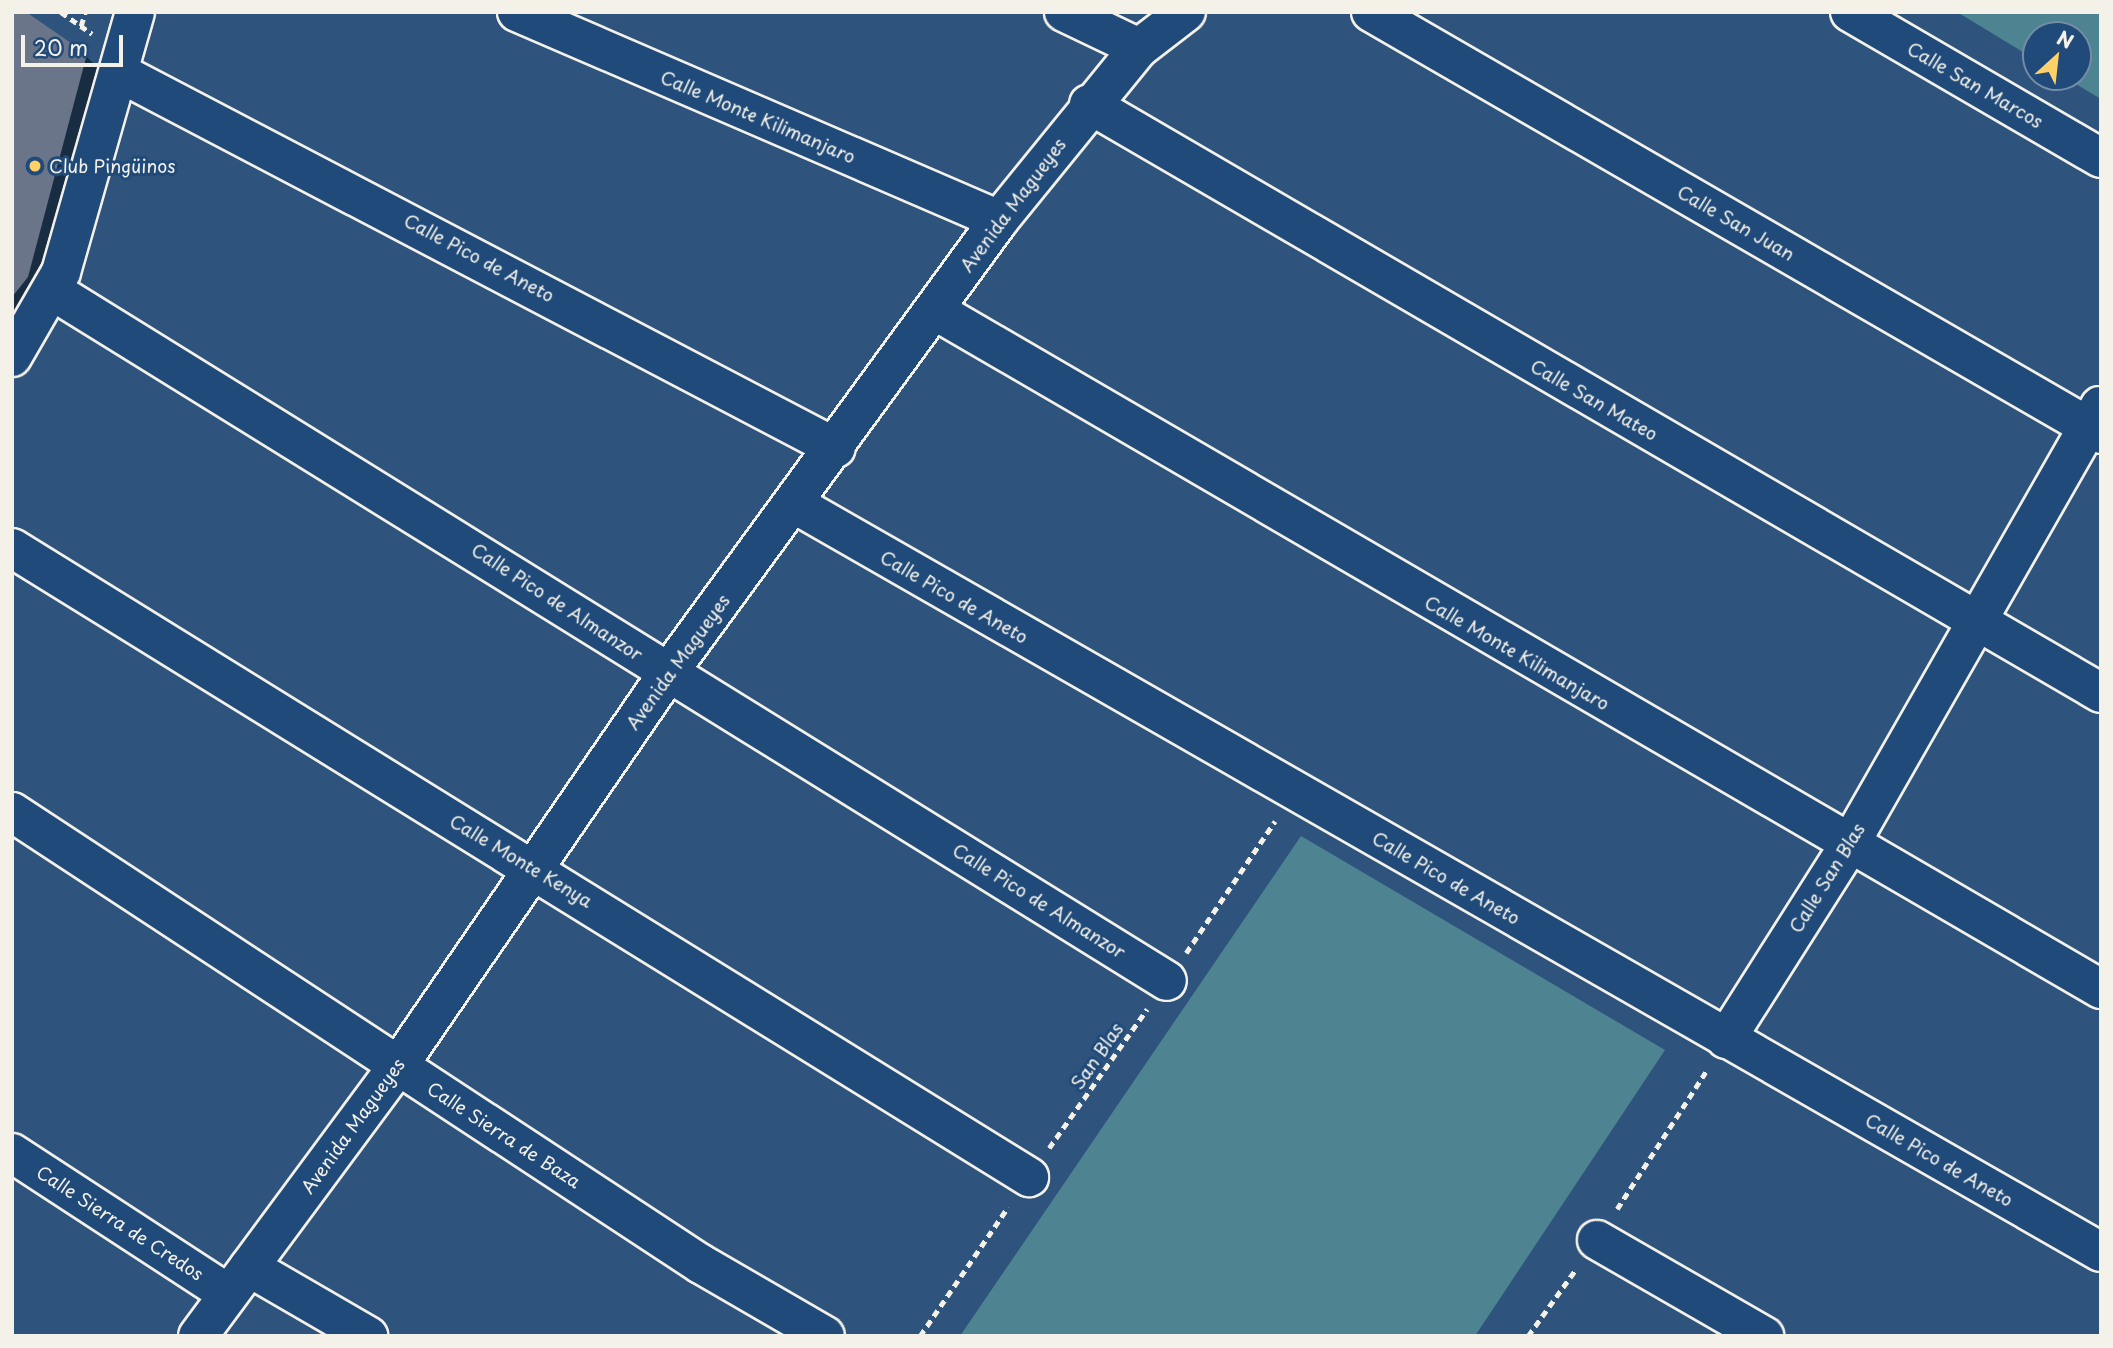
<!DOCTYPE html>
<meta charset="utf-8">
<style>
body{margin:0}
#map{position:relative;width:2113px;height:1348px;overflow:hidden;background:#2e537d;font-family:"Playpen Sans",sans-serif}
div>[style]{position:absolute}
.green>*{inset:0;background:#4e8492}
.shadow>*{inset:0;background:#0007}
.building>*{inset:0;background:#6b758a}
.path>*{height:4.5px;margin-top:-2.25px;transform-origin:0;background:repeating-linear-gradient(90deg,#f4f1e8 0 7px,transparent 0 12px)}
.roads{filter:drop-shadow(2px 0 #f4f1e8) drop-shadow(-2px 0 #f4f1e8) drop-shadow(0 2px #f4f1e8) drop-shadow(0 -2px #f4f1e8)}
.minor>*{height:38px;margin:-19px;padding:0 19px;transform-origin:19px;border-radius:19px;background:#1f4a7a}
.dots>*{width:19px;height:19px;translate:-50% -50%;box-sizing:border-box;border:4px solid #1f4a7a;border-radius:50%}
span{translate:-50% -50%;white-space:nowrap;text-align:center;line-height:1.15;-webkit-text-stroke:6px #1f4a7a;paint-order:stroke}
.street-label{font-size:18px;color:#f4f1e8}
.poi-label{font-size:18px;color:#f4f1e8}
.left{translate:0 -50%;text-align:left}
.frame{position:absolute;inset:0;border:14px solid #f4f1e8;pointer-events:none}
.north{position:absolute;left:2022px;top:21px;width:70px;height:70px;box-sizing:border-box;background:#1f4a7a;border:2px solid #748da6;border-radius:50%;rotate:27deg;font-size:19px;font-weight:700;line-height:28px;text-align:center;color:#f4f1e8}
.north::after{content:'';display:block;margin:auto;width:24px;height:32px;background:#ffd166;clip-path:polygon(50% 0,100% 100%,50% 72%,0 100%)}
.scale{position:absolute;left:21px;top:35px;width:102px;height:32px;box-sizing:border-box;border:4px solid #f4f1e8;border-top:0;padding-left:9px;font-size:21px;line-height:24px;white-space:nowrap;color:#f4f1e8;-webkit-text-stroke:5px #1f4a7a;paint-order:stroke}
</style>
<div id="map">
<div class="green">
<i style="clip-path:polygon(1957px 12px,2101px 12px,2101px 99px,2064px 77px,2078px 77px,2078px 35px,2036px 35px,2036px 60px)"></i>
<i style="clip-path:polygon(1301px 836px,1665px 1050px,1475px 1336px,960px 1336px)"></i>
</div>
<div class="shadow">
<i style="clip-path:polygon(12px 12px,86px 56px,115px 85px,12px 362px)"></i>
</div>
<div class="building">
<i style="clip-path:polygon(12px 12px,26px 12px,87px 54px,28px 277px,12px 297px)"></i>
</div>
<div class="path">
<i style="left:61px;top:12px;width:38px;rotate:35deg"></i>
<i style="left:81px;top:26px;width:15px;rotate:-74deg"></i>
<i style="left:1186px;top:953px;width:159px;rotate:-56deg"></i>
<i style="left:1049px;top:1148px;width:170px;rotate:-54.8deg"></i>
<i style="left:1617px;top:1209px;width:166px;rotate:-57.1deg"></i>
<i style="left:920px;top:1336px;width:156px;rotate:-55.7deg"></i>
<i style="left:1528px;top:1336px;width:82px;rotate:-54.4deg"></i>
</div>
<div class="roads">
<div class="minor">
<i style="left:517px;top:12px;width:525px;rotate:23.34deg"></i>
<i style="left:1064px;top:12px;width:83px;rotate:25.6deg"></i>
<i style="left:1371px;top:12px;width:843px;rotate:30.03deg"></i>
<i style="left:1850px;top:12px;width:290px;rotate:30.2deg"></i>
<i style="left:120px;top:73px;width:808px;rotate:27.64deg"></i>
<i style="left:1089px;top:104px;width:1171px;rotate:30.2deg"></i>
<i style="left:53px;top:291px;width:1310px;rotate:31.77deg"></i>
<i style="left:936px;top:311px;width:1348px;rotate:30.2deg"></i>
<i style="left:12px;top:357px;width:98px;rotate:-60deg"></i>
<i style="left:61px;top:272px;width:270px;rotate:-74.1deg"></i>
<i style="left:793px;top:503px;width:1507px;rotate:29.8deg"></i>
<i style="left:12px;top:548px;width:1196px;rotate:31.74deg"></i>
<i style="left:12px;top:812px;width:824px;rotate:33.27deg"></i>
<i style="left:701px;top:1264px;width:143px;rotate:30.1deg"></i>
<i style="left:1726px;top:1039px;width:227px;rotate:-57.6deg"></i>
<i style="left:1848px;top:847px;width:508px;rotate:-60.26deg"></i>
<i style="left:12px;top:1153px;width:258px;rotate:33.1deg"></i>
<i style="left:1597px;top:1240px;width:193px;rotate:29.9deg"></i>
<i style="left:249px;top:1267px;width:138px;rotate:30.1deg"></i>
<i style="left:198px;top:1336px;width:336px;rotate:-53.5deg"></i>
<i style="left:398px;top:1066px;width:477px;rotate:-55.5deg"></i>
<i style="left:668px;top:673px;width:561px;rotate:-53.84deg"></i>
<i style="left:999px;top:220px;width:222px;rotate:-50.9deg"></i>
<i style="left:1139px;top:48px;width:59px;rotate:-37.5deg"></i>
</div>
</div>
<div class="dots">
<i style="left:35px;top:166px;background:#ffd166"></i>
</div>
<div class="street-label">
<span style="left:1975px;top:85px;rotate:30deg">Calle San Marcos</span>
<span style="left:758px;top:117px;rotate:23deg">Calle Monte Kilimanjaro</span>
<span style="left:1013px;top:205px;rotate:-53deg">Avenida Magueyes</span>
<span style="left:1736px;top:223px;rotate:30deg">Calle San Juan</span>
<span style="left:479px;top:258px;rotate:28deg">Calle Pico de Aneto</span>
<span style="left:1594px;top:400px;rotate:30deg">Calle San Mateo</span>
<span style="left:954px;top:597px;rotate:30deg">Calle Pico de Aneto</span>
<span style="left:557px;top:602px;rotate:33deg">Calle Pico de Almanzor</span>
<span style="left:1517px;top:653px;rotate:30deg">Calle Monte Kilimanjaro</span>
<span style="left:678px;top:662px;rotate:-54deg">Avenida Magueyes</span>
<span style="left:521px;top:861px;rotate:31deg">Calle Monte Kenya</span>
<span style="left:1446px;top:878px;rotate:30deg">Calle Pico de Aneto</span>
<span style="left:1827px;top:878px;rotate:-58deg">Calle San Blas</span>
<span style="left:1039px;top:901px;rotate:32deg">Calle Pico de Almanzor</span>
<span style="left:1097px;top:1056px;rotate:-55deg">San Blas</span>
<span style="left:353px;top:1126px;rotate:-54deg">Avenida Magueyes</span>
<span style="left:504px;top:1135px;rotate:33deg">Calle Sierra de Baza</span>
<span style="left:1939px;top:1160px;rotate:30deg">Calle Pico de Aneto</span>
<span style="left:120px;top:1223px;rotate:33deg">Calle Sierra de Credos</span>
</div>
<div class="poi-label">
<span class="left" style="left:49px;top:166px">Club Pingüinos</span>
</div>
<div class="frame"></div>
<div class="north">N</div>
<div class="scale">20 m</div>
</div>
